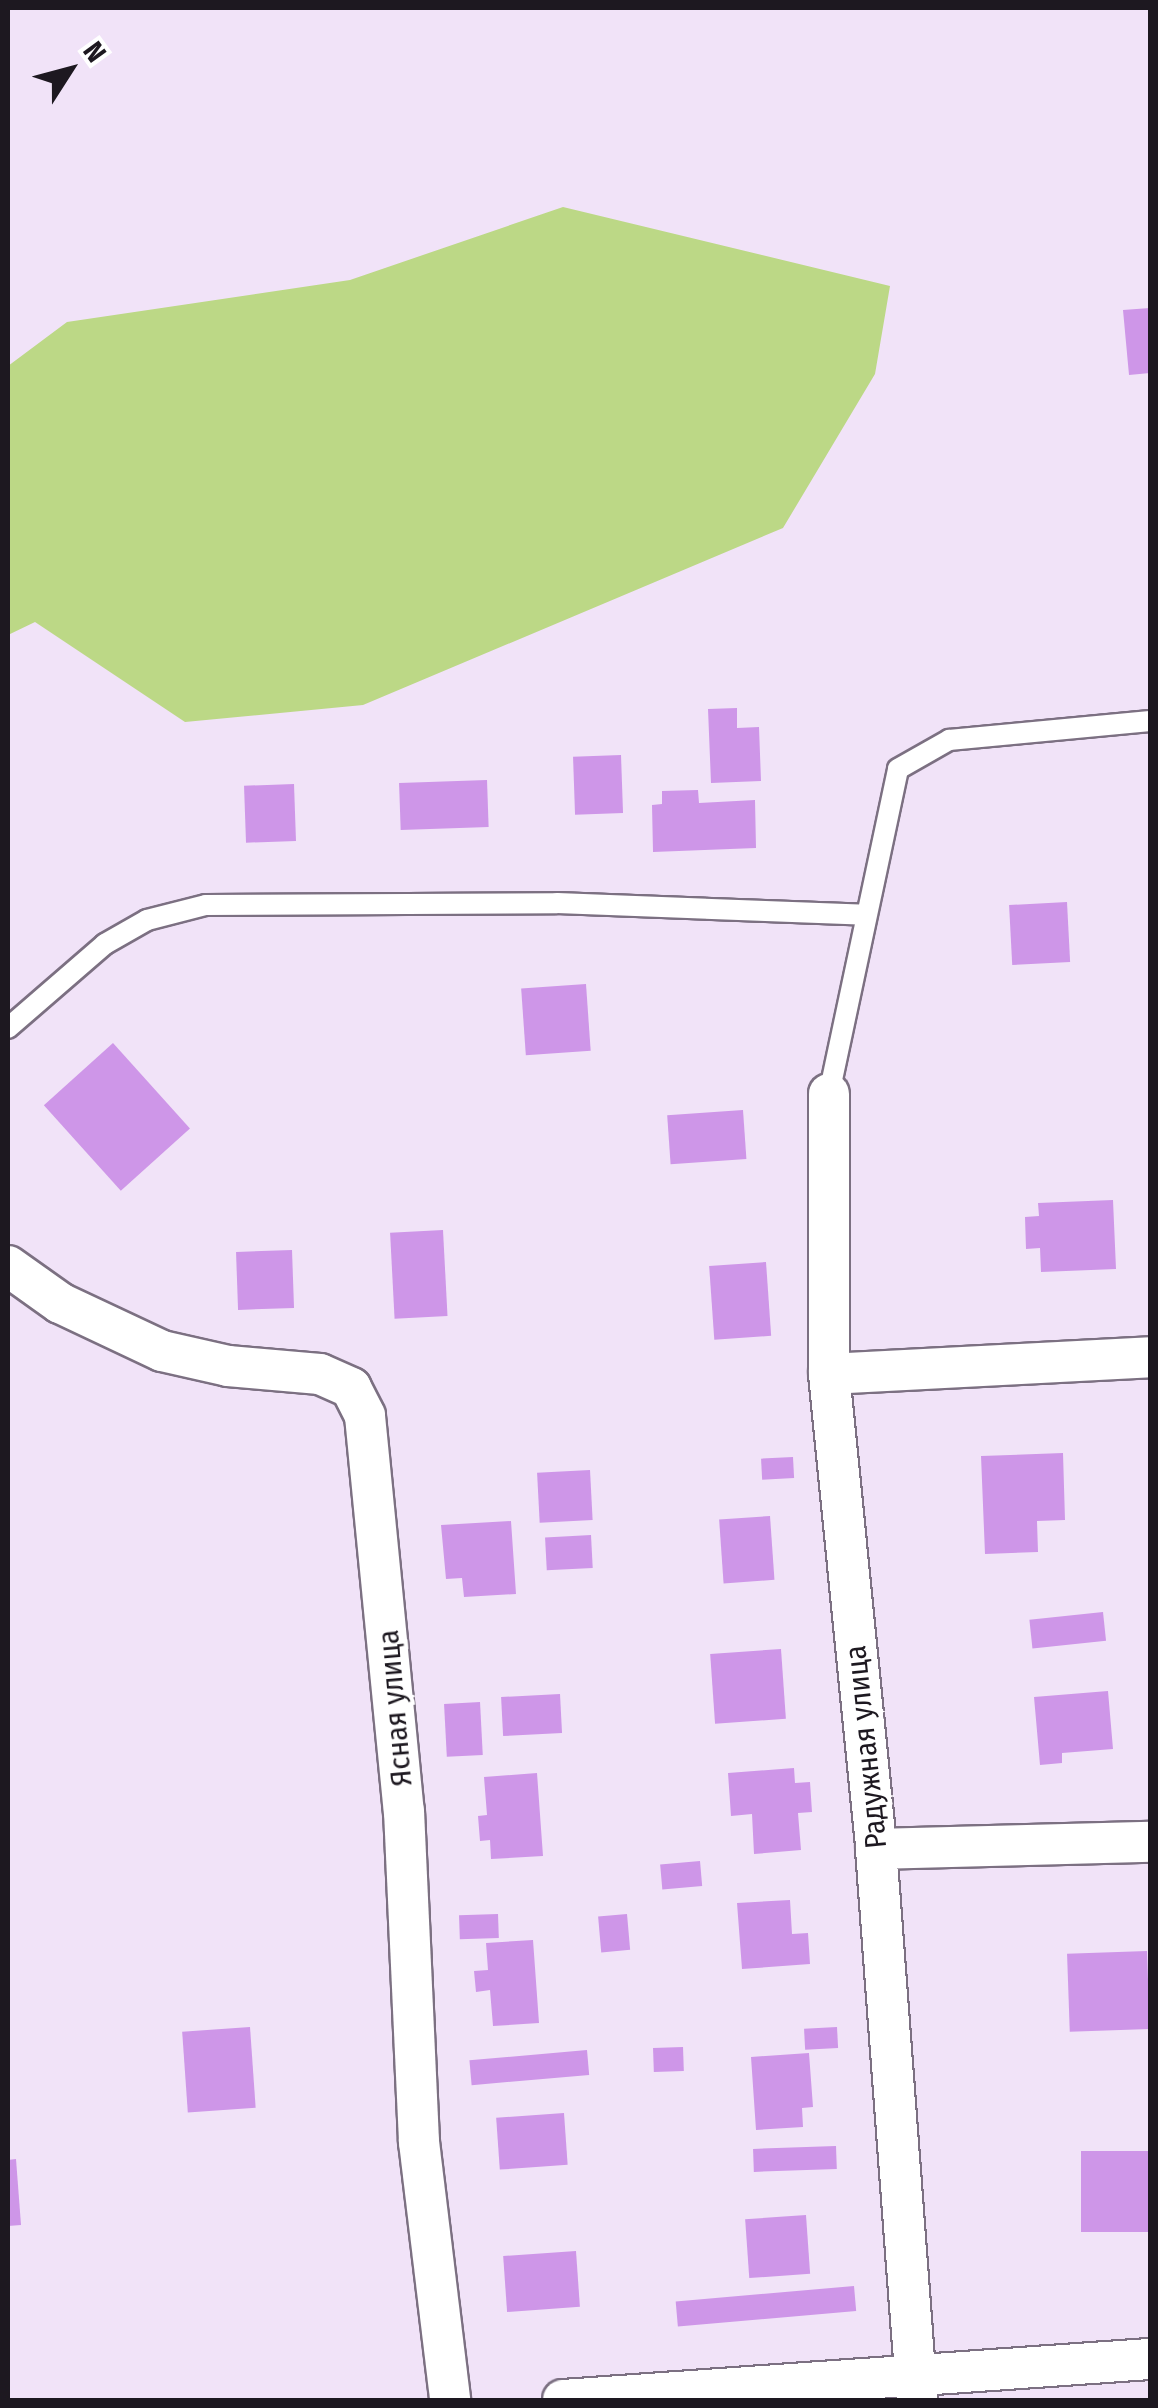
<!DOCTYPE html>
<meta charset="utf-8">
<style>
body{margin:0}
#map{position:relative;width:1158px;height:2408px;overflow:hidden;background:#f1e3f8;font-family:"Fira Sans Condensed",sans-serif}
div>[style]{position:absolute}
.green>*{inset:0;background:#bcd886}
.building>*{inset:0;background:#ce96e8;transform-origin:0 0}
.roads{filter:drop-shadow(2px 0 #7c7082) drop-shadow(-2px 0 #7c7082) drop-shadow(0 2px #7c7082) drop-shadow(0 -2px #7c7082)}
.service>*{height:20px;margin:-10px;padding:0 10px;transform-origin:10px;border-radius:10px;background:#fff}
.minor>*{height:40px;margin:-20px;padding:0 20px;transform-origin:20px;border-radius:20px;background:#fff}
span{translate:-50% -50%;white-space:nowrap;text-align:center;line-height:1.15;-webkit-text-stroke:8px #fff;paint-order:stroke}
.street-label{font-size:30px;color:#1d1820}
.frame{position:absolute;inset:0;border:10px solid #1d1820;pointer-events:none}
.north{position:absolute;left:20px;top:20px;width:100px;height:100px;-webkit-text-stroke:8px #fff;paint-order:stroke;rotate:54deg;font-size:28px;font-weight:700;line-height:40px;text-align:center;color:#1d1820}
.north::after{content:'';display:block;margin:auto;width:35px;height:45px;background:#1d1820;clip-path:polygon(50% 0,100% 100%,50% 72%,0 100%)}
</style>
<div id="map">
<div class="green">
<i style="clip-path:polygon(563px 207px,890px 286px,875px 374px,783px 528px,363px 705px,185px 722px,35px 622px,8px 635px,8px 366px,67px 322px,350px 280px)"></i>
</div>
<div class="building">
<i style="clip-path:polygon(1150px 308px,1150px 373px,1129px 375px,1123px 310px)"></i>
<i style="clip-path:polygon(737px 708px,737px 728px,759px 727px,761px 781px,711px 783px,708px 709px)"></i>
<i style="left:621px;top:755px;width:58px;height:48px;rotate:88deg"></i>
<i style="left:487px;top:780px;width:47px;height:88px;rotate:88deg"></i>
<i style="left:294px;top:784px;width:57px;height:50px;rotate:88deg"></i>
<i style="clip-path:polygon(698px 790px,699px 803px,755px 800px,756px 848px,653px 852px,652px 805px,662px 804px,662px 791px)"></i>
<i style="left:1067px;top:902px;width:60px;height:58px;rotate:87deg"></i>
<i style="left:586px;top:984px;width:67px;height:65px;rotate:86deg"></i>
<i style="left:113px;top:1043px;width:115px;height:93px;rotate:48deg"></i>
<i style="left:743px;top:1110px;width:49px;height:76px;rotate:86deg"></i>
<i style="clip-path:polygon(1113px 1200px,1116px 1269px,1041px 1272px,1040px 1248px,1026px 1249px,1025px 1217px,1039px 1216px,1038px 1203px)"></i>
<i style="left:443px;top:1230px;width:86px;height:53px;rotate:87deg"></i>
<i style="left:292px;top:1250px;width:58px;height:56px;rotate:88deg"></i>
<i style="left:766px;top:1262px;width:74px;height:57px;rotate:86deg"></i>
<i style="clip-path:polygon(1063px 1453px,1065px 1520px,1037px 1521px,1038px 1552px,985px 1554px,981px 1456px)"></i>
<i style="left:793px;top:1457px;width:21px;height:32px;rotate:87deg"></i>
<i style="left:590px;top:1470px;width:50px;height:53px;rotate:87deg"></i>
<i style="left:770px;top:1516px;width:64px;height:51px;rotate:86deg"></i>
<i style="clip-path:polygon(511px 1521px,516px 1594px,464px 1597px,462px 1578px,446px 1579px,441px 1525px)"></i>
<i style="left:591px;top:1535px;width:33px;height:46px;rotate:87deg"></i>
<i style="left:1103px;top:1612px;width:29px;height:74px;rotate:84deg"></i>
<i style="left:781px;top:1649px;width:70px;height:71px;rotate:86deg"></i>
<i style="clip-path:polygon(1108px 1691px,1113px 1749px,1062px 1753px,1062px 1763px,1040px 1765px,1034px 1697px)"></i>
<i style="left:560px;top:1694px;width:39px;height:59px;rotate:87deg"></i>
<i style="left:480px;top:1702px;width:53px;height:36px;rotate:87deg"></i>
<i style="clip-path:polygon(794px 1768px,795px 1783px,810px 1782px,812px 1812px,798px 1813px,801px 1850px,754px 1854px,752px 1814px,731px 1816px,728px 1773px)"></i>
<i style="clip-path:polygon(537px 1773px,543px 1856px,491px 1859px,490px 1840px,480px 1841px,478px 1816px,487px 1815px,484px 1777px)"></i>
<i style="left:700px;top:1861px;width:25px;height:40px;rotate:85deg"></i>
<i style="clip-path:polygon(790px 1900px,792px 1934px,808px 1933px,810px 1964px,742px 1969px,737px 1903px)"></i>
<i style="left:498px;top:1914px;width:24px;height:39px;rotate:88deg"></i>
<i style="left:627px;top:1914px;width:36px;height:29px;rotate:85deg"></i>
<i style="clip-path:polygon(533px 1940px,539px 2023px,493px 2026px,490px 1990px,476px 1992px,474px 1971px,488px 1970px,486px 1943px)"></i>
<i style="left:1147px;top:1951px;width:78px;height:80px;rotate:88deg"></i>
<i style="left:250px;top:2027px;width:81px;height:68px;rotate:86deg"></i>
<i style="left:837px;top:2027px;width:21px;height:33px;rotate:87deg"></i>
<i style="left:683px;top:2047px;width:24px;height:30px;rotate:88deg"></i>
<i style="left:587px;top:2050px;width:25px;height:118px;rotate:85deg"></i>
<i style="clip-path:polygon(809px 2053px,813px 2107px,802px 2108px,803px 2127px,756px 2130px,751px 2057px)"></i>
<i style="left:564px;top:2113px;width:52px;height:68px;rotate:86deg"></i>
<i style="left:836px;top:2146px;width:23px;height:83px;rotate:88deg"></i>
<i style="left:1150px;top:2151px;width:81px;height:69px;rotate:90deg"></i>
<i style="clip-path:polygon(16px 2159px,21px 2225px,8px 2226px,8px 2160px)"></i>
<i style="left:806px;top:2215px;width:59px;height:61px;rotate:86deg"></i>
<i style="left:576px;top:2251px;width:56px;height:73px;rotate:86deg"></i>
<i style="left:854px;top:2286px;width:25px;height:179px;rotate:85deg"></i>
</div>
<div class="roads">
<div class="service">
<i style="left:8px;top:1028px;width:128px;rotate:-40.9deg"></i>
<i style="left:105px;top:944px;width:48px;rotate:-29.7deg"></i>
<i style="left:147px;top:920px;width:61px;rotate:-14.3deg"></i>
<i style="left:206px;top:905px;width:351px;rotate:-0.3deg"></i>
<i style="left:557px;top:903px;width:309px;rotate:2.2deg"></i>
<i style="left:829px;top:1094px;width:332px;rotate:-78deg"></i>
<i style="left:898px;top:769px;width:59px;rotate:-29.6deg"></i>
<i style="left:949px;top:740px;width:202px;rotate:-5.4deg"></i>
</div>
<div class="minor">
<i style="left:829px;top:1094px;width:280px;rotate:90deg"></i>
<i style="left:829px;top:1374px;width:477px;rotate:84.3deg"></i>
<i style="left:876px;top:1849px;width:553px;rotate:85.74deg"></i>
<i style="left:8px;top:1266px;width:64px;rotate:35.4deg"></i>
<i style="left:60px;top:1303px;width:113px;rotate:25.2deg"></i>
<i style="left:162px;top:1351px;width:68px;rotate:12.8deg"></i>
<i style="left:228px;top:1366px;width:92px;rotate:5deg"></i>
<i style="left:320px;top:1374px;width:34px;rotate:24deg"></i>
<i style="left:351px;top:1388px;width:31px;rotate:63deg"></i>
<i style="left:365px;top:1416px;width:397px;rotate:84.4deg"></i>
<i style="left:404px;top:1811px;width:331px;rotate:87.4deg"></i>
<i style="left:419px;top:2142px;width:260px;rotate:83.1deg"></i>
<i style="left:829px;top:1374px;width:321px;rotate:-3deg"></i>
<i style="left:876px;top:1849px;width:274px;rotate:-1.5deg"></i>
<i style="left:563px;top:2400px;width:588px;rotate:-4deg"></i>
</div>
</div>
<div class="street-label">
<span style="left:395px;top:1708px;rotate:-95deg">Ясная улица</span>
<span style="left:866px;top:1747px;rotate:-96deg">Радужная улица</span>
</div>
<div class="frame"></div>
<div class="north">N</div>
</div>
